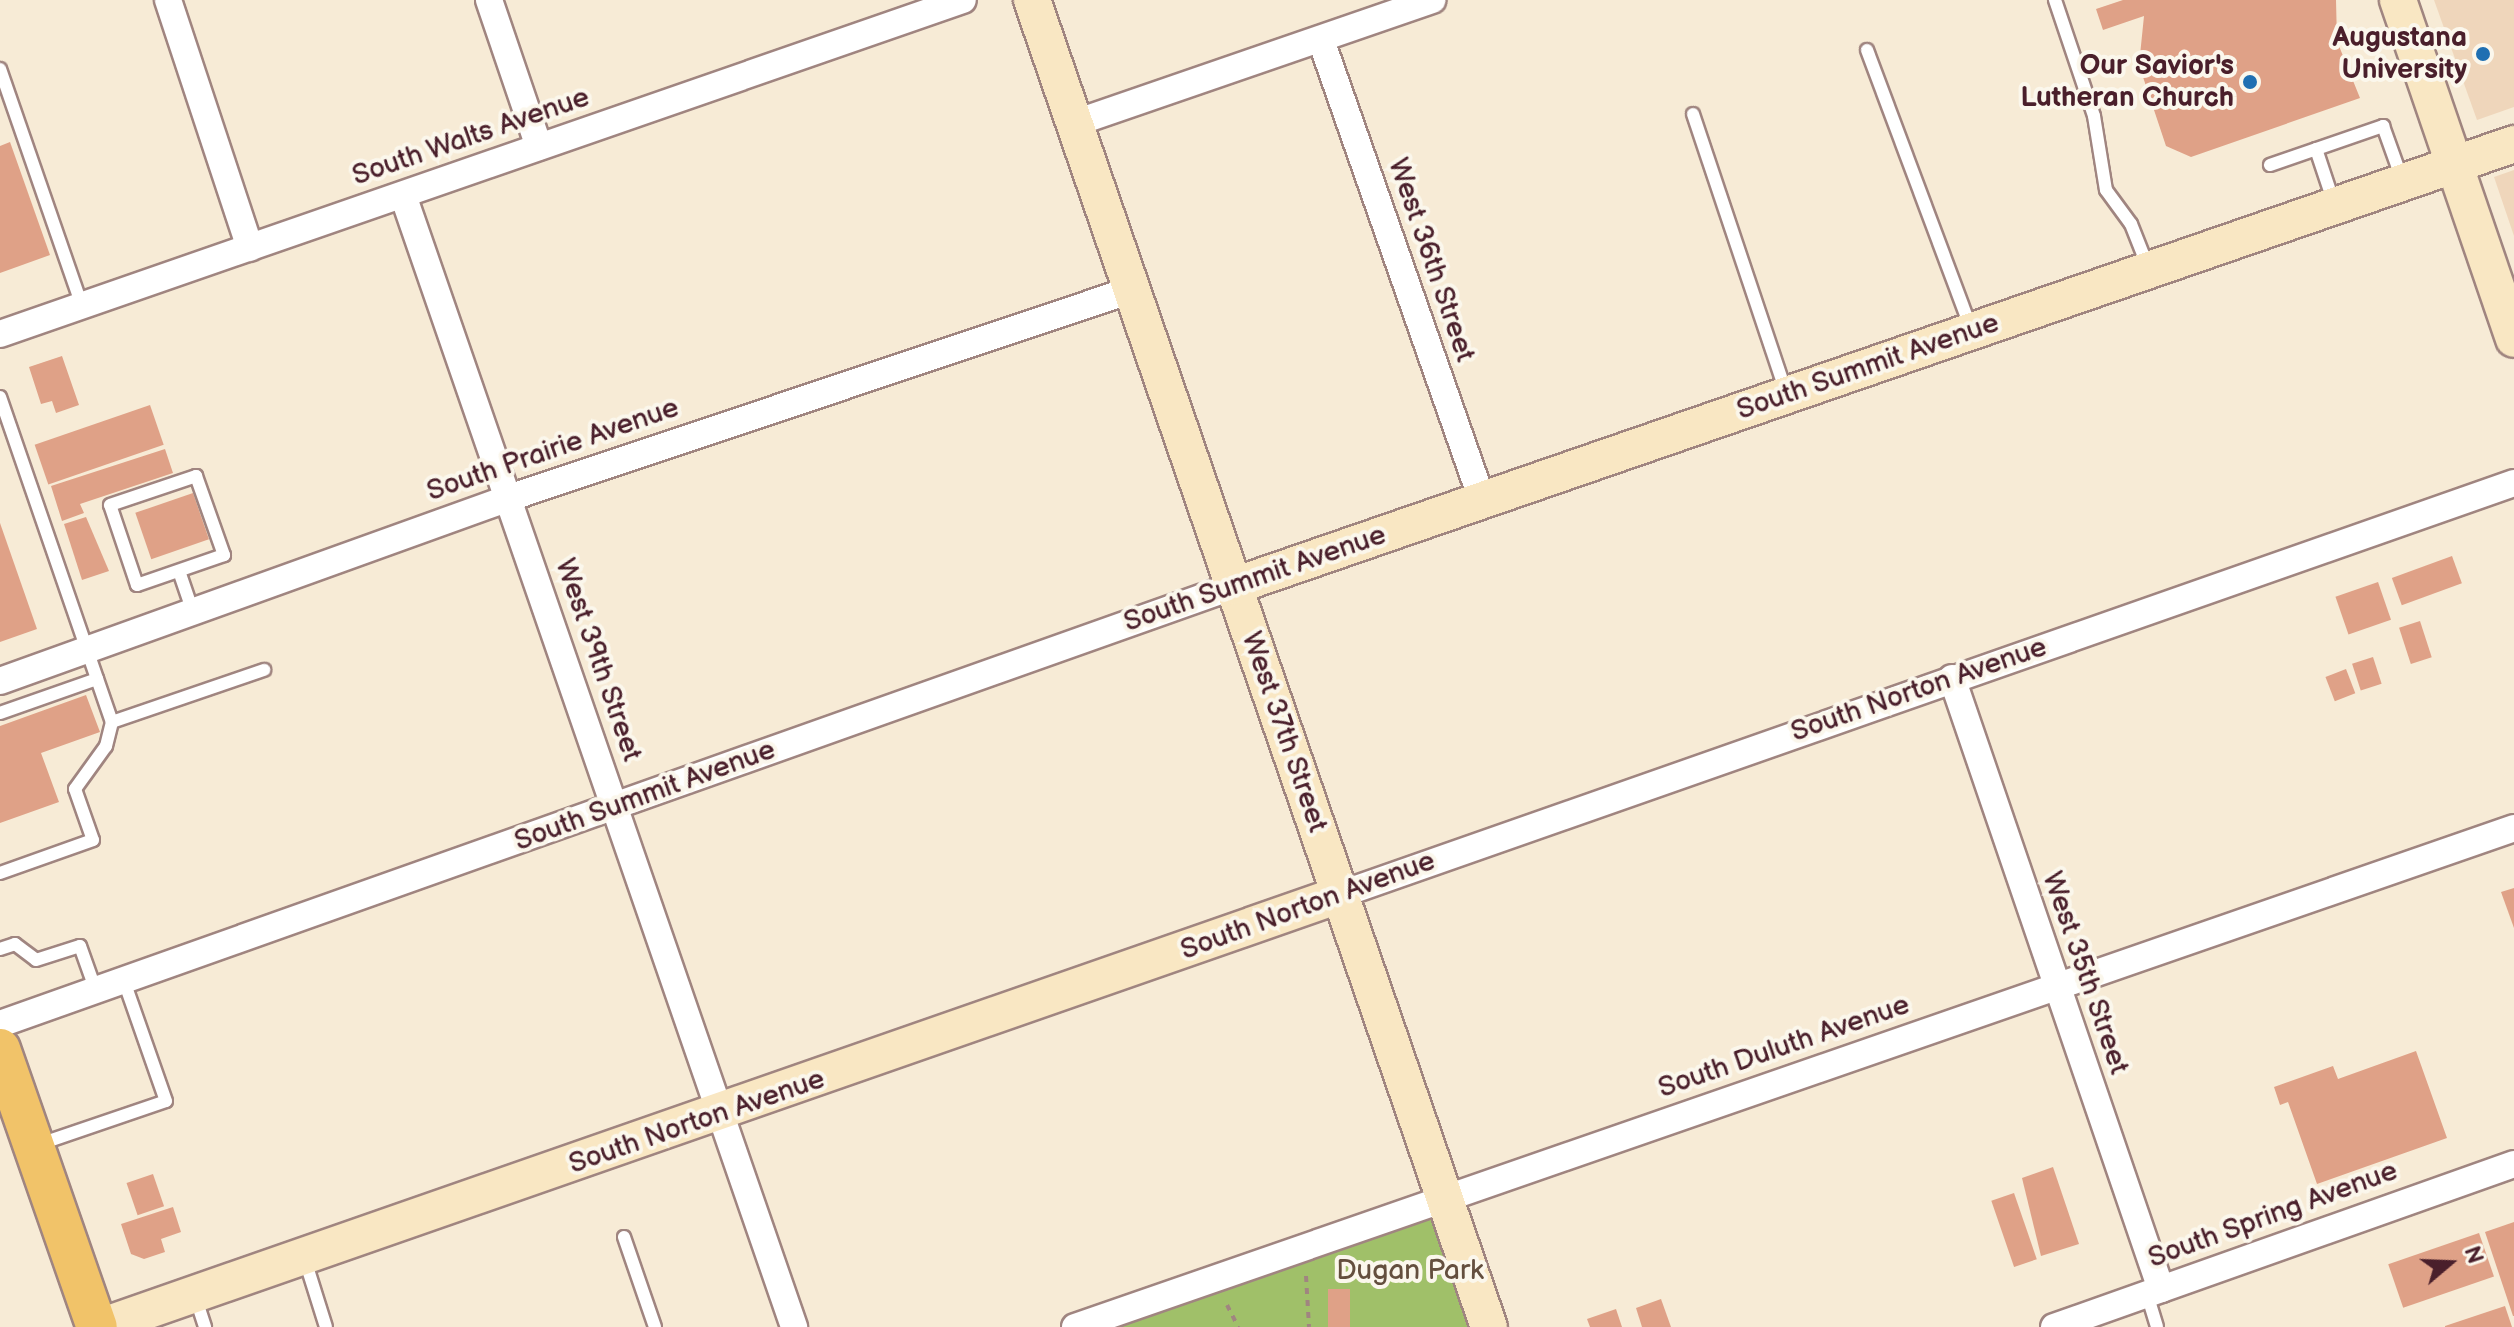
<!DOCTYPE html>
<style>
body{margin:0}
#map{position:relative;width:2514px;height:1327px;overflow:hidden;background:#f7ebd6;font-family:"Balsamiq Sans",sans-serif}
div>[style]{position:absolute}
.built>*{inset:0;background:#efd6bb}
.green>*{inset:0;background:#a0c069}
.building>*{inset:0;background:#dfa187;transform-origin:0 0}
.path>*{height:4px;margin-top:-2px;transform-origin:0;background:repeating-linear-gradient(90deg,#a08580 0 6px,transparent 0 12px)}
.roads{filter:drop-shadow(2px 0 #a08580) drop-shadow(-2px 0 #a08580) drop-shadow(0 2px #a08580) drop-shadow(0 -2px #a08580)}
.lane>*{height:12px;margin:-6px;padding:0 6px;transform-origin:6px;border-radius:6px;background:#fff}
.street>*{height:26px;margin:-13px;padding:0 13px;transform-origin:13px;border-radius:13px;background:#fff}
.secondary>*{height:36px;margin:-18px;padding:0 18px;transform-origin:18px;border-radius:18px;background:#f9e7c3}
.primary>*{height:40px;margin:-20px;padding:0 20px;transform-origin:20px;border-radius:20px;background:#f1c369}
.dots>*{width:22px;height:22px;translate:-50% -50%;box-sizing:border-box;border:4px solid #fbf7ec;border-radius:50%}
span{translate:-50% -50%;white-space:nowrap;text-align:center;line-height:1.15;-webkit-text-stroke:8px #fbf7ec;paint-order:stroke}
.poi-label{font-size:28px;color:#4a1f2b;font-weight:700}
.right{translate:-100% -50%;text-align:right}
.street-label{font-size:28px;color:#4a1f2b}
.park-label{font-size:28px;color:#644f3e}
.north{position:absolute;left:2410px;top:1223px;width:80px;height:80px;-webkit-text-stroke:6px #fbf7ec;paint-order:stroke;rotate:71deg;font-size:22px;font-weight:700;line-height:32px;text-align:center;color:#4a1f2b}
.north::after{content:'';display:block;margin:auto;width:28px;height:36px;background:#4a1f2b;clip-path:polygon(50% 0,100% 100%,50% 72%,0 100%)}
</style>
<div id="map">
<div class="built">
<i style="clip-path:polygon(2434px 0,2514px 0,2514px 107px,2477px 120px)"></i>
<i style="clip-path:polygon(2514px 170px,2514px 236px,2494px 177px)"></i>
</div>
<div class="green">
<i style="clip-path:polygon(1445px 1198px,1489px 1327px,1075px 1327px)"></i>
</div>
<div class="building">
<i style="clip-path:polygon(2123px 0,2336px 0,2337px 41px,2360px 98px,2191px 157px,2166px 146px,2139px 65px,2144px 16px,2103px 30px,2096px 9px)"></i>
<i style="clip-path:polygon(10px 142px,50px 255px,0 273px,0 146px)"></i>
<i style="clip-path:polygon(62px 356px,79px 405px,56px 413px,52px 401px,41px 404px,29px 367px)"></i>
<i style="left:150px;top:405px;width:42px;height:122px;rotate:71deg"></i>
<i style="clip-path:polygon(165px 449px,173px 473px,80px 504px,84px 513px,62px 521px,51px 486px)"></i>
<i style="left:193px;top:493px;width:49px;height:61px;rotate:71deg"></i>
<i style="clip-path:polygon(86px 517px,109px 571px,82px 580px,64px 524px)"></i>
<i style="clip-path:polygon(0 523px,37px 629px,0 642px)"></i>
<i style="left:2452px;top:556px;width:29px;height:64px;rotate:70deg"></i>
<i style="left:2378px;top:582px;width:40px;height:45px;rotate:71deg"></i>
<i style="left:2420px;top:621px;width:38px;height:22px;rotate:72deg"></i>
<i style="left:2373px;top:657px;width:28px;height:22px;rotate:72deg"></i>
<i style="left:2346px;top:669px;width:26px;height:22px;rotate:69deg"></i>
<i style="clip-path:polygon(86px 695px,100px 732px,41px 753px,59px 802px,0 823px,0 726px)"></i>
<i style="clip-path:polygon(2514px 888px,2514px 928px,2501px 892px)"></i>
<i style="clip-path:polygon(2416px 1051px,2447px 1138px,2317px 1184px,2288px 1102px,2280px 1105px,2274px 1087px,2333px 1066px,2338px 1079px)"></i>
<i style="clip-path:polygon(2053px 1167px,2079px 1244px,2041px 1256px,2022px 1178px)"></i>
<i style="left:153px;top:1174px;width:34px;height:28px;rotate:71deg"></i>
<i style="left:2014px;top:1193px;width:70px;height:24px;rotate:71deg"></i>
<i style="clip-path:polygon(173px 1207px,181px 1232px,161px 1239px,165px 1252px,144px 1259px,131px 1254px,121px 1224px)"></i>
<i style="clip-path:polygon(2514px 1222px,2514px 1316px,2513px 1316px,2485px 1232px)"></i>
<i style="left:2479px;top:1233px;width:46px;height:96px;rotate:71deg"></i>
<i style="left:1328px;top:1289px;width:22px;height:38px"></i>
<i style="clip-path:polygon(1661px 1299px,1671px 1327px,1642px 1327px,1636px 1308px)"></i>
<i style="clip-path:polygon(2505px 1306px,2512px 1327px,2445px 1327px,2445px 1326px)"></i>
<i style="clip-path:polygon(1616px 1309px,1622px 1327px,1590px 1327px,1587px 1319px)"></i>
</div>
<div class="path">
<i style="left:1306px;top:1276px;width:51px;rotate:86.6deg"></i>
<i style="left:1227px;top:1305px;width:25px;rotate:63deg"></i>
</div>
<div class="roads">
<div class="lane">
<i style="left:2055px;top:0;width:122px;rotate:71.4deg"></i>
<i style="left:2094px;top:116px;width:75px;rotate:80.8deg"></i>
<i style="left:2106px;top:190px;width:42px;rotate:53.7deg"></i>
<i style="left:2131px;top:224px;width:46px;rotate:68.4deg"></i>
<i style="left:1867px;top:50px;width:297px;rotate:69.5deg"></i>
<i style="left:0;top:69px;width:251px;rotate:70.9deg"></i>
<i style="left:1693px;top:114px;width:293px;rotate:71.5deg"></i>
<i style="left:2316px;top:149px;width:57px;rotate:71.6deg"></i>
<i style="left:2270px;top:165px;width:120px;rotate:-19deg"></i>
<i style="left:2383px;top:126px;width:56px;rotate:70.3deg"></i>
<i style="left:0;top:397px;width:344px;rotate:71deg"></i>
<i style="left:112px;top:722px;width:25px;rotate:104deg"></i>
<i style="left:106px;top:746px;width:53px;rotate:125.8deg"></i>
<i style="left:75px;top:789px;width:54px;rotate:70.6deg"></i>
<i style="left:93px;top:840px;width:99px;rotate:160.5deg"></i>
<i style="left:196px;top:476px;width:84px;rotate:70.5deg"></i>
<i style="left:224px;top:555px;width:92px;rotate:161deg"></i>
<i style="left:137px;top:585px;width:84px;rotate:-108.6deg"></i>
<i style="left:110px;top:505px;width:91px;rotate:-18.6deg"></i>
<i style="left:179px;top:571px;width:43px;rotate:71.1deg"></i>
<i style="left:0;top:713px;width:103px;rotate:-19.3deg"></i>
<i style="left:112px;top:722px;width:161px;rotate:-18.9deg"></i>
<i style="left:0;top:949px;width:16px;rotate:-18deg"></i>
<i style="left:15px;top:944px;width:26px;rotate:37deg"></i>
<i style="left:36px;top:960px;width:46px;rotate:-17.7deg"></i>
<i style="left:80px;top:946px;width:48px;rotate:70.4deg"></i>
<i style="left:37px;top:1145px;width:136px;rotate:-18.8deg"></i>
<i style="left:166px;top:1101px;width:127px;rotate:-109.3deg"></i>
<i style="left:624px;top:1237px;width:95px;rotate:71deg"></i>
<i style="left:305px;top:1260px;width:70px;rotate:72.6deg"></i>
<i style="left:2147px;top:1294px;width:34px;rotate:73deg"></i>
<i style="left:195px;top:1296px;width:33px;rotate:72deg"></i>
</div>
<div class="street">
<i style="left:168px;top:0;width:261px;rotate:71.7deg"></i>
<i style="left:489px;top:0;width:155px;rotate:71.2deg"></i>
<i style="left:1321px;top:40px;width:487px;rotate:70.7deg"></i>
<i style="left:1075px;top:123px;width:378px;rotate:-19deg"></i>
<i style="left:403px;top:195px;width:1198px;rotate:70.94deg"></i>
<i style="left:0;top:334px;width:1019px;rotate:-19.13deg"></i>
<i style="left:1952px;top:678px;width:646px;rotate:71.12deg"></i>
<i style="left:0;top:681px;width:541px;rotate:-19.77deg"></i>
<i style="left:509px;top:498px;width:656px;rotate:-18.49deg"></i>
<i style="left:1339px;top:895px;width:1245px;rotate:-19.32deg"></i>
<i style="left:0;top:1024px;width:1309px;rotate:-19.54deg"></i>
<i style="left:1075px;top:1327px;width:1523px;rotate:-19.12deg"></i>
<i style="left:2054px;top:1327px;width:488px;rotate:-19.5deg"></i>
</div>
<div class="secondary">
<i style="left:1032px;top:0;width:1403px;rotate:71deg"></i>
<i style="left:2398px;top:0;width:358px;rotate:71.1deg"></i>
<i style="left:1234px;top:586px;width:1354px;rotate:-19.05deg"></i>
<i style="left:100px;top:1327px;width:1312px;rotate:-19.22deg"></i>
</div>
<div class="primary">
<i style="left:0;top:1049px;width:294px;rotate:70.8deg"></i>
</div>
</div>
<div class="dots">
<i style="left:2483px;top:54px;background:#1f6fb2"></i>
<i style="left:2250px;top:82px;background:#1f6fb2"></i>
</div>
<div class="poi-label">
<span class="right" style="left:2467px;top:54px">Augustana<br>University</span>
<span class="right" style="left:2234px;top:82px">Our Savior's<br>Lutheran Church</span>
</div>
<div class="street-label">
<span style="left:471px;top:137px;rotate:-19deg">South Walts Avenue</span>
<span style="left:1431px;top:260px;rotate:71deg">West 36th Street</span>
<span style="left:1868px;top:367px;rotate:-19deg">South Summit Avenue</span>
<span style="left:553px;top:450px;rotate:-19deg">South Prairie Avenue</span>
<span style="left:1255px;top:579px;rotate:-19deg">South Summit Avenue</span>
<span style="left:598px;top:660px;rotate:71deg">West 39th Street</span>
<span style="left:1919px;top:690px;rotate:-19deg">South Norton Avenue</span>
<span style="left:1284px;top:732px;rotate:71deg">West 37th Street</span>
<span style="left:645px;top:796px;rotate:-20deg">South Summit Avenue</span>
<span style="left:1308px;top:906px;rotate:-20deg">South Norton Avenue</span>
<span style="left:2085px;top:973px;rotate:71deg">West 35th Street</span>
<span style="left:1784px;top:1047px;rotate:-19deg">South Duluth Avenue</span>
<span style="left:697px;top:1122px;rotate:-19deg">South Norton Avenue</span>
<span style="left:2273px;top:1215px;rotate:-20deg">South Spring Avenue</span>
</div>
<div class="park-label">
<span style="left:1410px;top:1271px">Dugan Park</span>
</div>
<div class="north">N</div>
</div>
